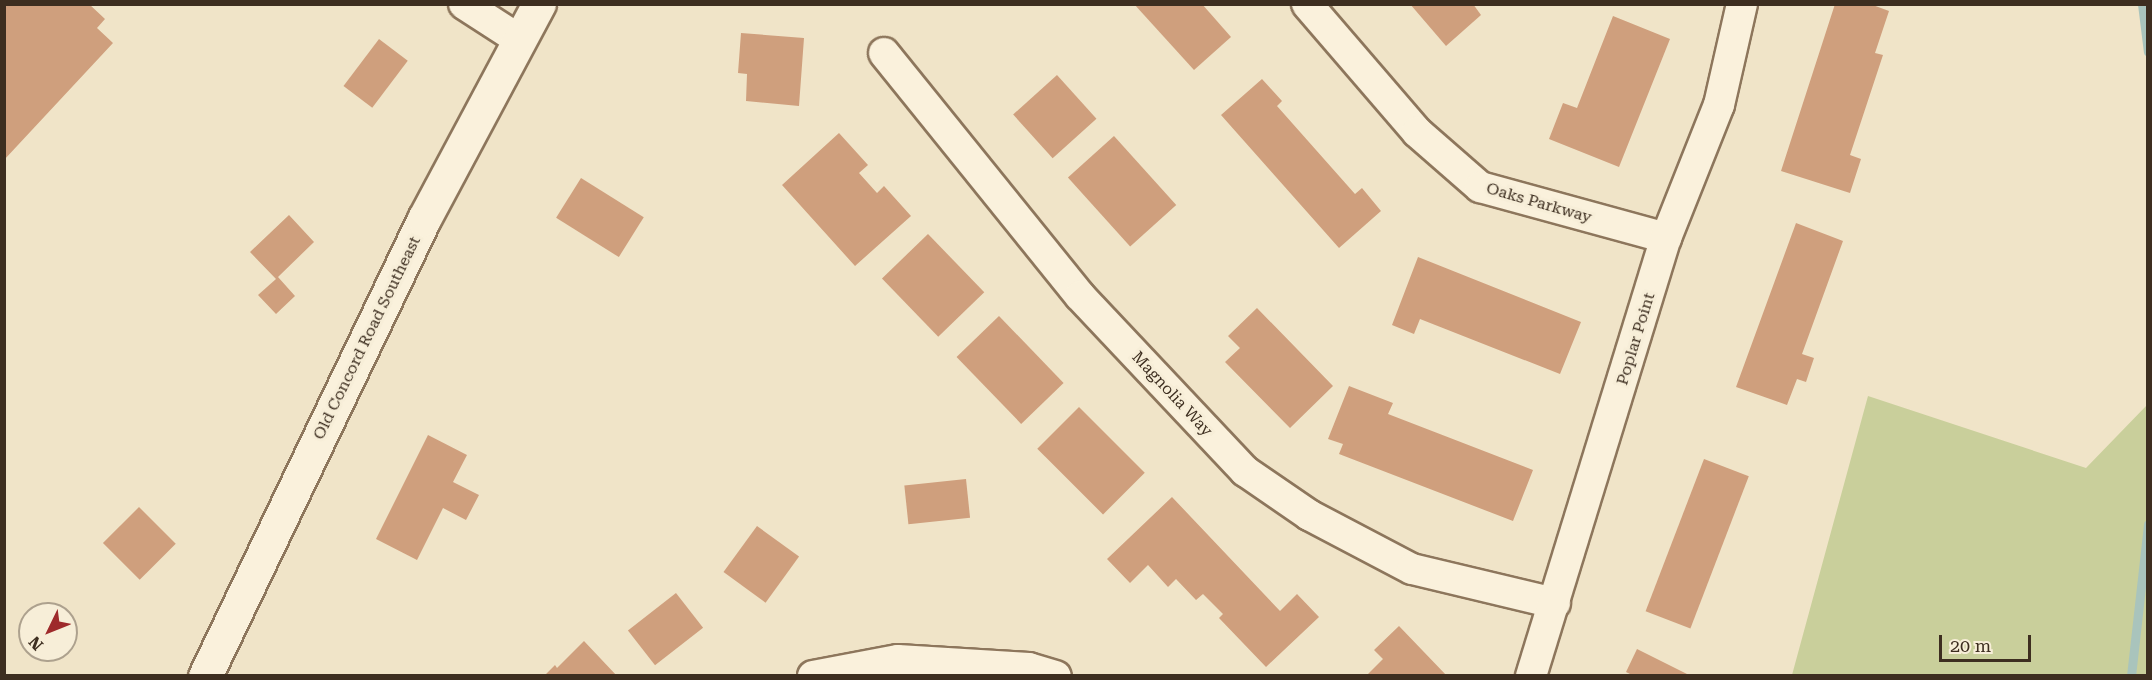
<!DOCTYPE html>
<style>
body{margin:0}
#map{position:relative;width:2152px;height:680px;overflow:hidden;background:#f0e4c8;font-family:"Roboto Serif",serif}
div>[style]{position:absolute}
.green>*{inset:0;background:#c9cf9b}
.stream>*{height:9px;margin:-4.5px;padding:0 4.5px;transform-origin:4.5px;border-radius:4.5px;background:#a9c4bc}
.building>*{inset:0;background:#cf9f7d;transform-origin:0 0}
.roads{filter:drop-shadow(2px 0 #8d765c) drop-shadow(-2px 0 #8d765c) drop-shadow(0 2px #8d765c) drop-shadow(0 -2px #8d765c)}
.minor>*{height:30px;margin:-15px;padding:0 15px;transform-origin:15px;border-radius:15px;background:#faf1dc}
.tertiary>*{height:33px;margin:-16.5px;padding:0 16.5px;transform-origin:16.5px;border-radius:16.5px;background:#faf1dc}
span{translate:-50% -50%;white-space:nowrap;text-align:center;line-height:1.15;-webkit-text-stroke:6px #f7eed8;paint-order:stroke}
.street-label{font-size:16px;color:#3d2e20}
.frame{position:absolute;inset:0;border:6px solid #3d2e20;pointer-events:none}
.north{position:absolute;left:18px;top:602px;width:60px;height:60px;box-sizing:border-box;background:#f7eed8;border:2px solid #ada18e;border-radius:50%;rotate:227deg;font-size:16px;font-weight:700;line-height:24px;text-align:center;color:#3d2e20}
.north::after{content:'';display:block;margin:auto;width:21px;height:27px;background:#9e2a2b;clip-path:polygon(50% 0,100% 100%,50% 72%,0 100%)}
.scale{position:absolute;left:1939px;top:635px;width:92px;height:27px;box-sizing:border-box;border:3px solid #3d2e20;border-top:0;padding-left:8px;font-size:18px;line-height:21px;white-space:nowrap;color:#3d2e20;-webkit-text-stroke:4px #f7eed8;paint-order:stroke}
</style>
<div id="map">
<div class="green">
<i style="clip-path:polygon(1868px 396px,2086px 468px,2147px 405px,2147px 675px,1792px 675px)"></i>
</div>
<div class="stream">
<i style="left:2142px;top:4px;width:48px;rotate:82.9deg"></i>
<i style="left:2131px;top:676px;width:153px;rotate:-83.6deg"></i>
</div>
<div class="building">
<i style="clip-path:polygon(4px 4px,89px 4px,105px 19px,97px 28px,113px 43px,4px 160px)"></i>
<i style="clip-path:polygon(1134px 4px,1202px 4px,1231px 37px,1194px 70px)"></i>
<i style="clip-path:polygon(1410px 4px,1473px 4px,1481px 15px,1446px 46px)"></i>
<i style="clip-path:polygon(1835px 4px,1870px 4px,1889px 11px,1875px 53px,1883px 55px,1850px 155px,1861px 159px,1850px 193px,1781px 171px)"></i>
<i style="clip-path:polygon(1613px 16px,1670px 39px,1619px 167px,1549px 139px,1563px 103px,1577px 108px)"></i>
<i style="clip-path:polygon(741px 33px,804px 38px,799px 106px,746px 101px,747px 74px,738px 73px)"></i>
<i style="left:379px;top:39px;width:36px;height:59px;rotate:37deg"></i>
<i style="left:1057px;top:75px;width:59px;height:59px;rotate:48deg"></i>
<i style="clip-path:polygon(1262px 79px,1282px 101px,1277px 106px,1355px 194px,1362px 188px,1381px 211px,1339px 248px,1221px 115px)"></i>
<i style="clip-path:polygon(839px 133px,868px 165px,859px 173px,877px 193px,884px 186px,911px 216px,855px 266px,782px 185px)"></i>
<i style="left:1114px;top:136px;width:93px;height:62px;rotate:48deg"></i>
<i style="left:581px;top:178px;width:74px;height:47px;rotate:32deg"></i>
<i style="clip-path:polygon(289px 215px,314px 242px,278px 277px,295px 296px,276px 314px,258px 295px,276px 279px,250px 252px)"></i>
<i style="clip-path:polygon(1796px 223px,1843px 241px,1802px 354px,1814px 358px,1806px 382px,1797px 379px,1787px 405px,1736px 387px)"></i>
<i style="left:928px;top:234px;width:81px;height:64px;rotate:46deg"></i>
<i style="clip-path:polygon(1418px 257px,1581px 322px,1560px 374px,1420px 319px,1414px 334px,1392px 325px)"></i>
<i style="clip-path:polygon(1257px 308px,1333px 386px,1290px 428px,1225px 362px,1240px 348px,1228px 336px)"></i>
<i style="left:999px;top:316px;width:93px;height:59px;rotate:46deg"></i>
<i style="clip-path:polygon(1349px 386px,1393px 403px,1388px 414px,1533px 470px,1513px 521px,1339px 454px,1343px 444px,1328px 439px)"></i>
<i style="left:1079px;top:407px;width:93px;height:59px;rotate:45deg"></i>
<i style="clip-path:polygon(428px 435px,467px 455px,453px 482px,479px 495px,466px 520px,443px 508px,417px 560px,376px 539px)"></i>
<i style="left:1704px;top:459px;width:48px;height:163px;rotate:21deg"></i>
<i style="left:966px;top:479px;width:39px;height:62px;rotate:84deg"></i>
<i style="clip-path:polygon(1172px 497px,1280px 611px,1297px 594px,1319px 617px,1266px 667px,1219px 618px,1223px 614px,1203px 594px,1196px 600px,1176px 579px,1168px 587px,1148px 565px,1130px 583px,1107px 559px)"></i>
<i style="left:139px;top:507px;width:52px;height:51px;rotate:45deg"></i>
<i style="left:757px;top:526px;width:52px;height:57px;rotate:36deg"></i>
<i style="left:676px;top:593px;width:44px;height:61px;rotate:52deg"></i>
<i style="clip-path:polygon(1399px 626px,1447px 676px,1366px 676px,1383px 659px,1374px 650px)"></i>
<i style="clip-path:polygon(584px 641px,617px 676px,544px 676px,555px 665px,557px 668px)"></i>
<i style="clip-path:polygon(1637px 649px,1691px 676px,1634px 676px,1626px 672px)"></i>
</div>
<div class="roads">
<div class="minor">
<i style="left:464px;top:4px;width:64px;rotate:32.9deg"></i>
<i style="left:1307px;top:4px;width:169px;rotate:49.3deg"></i>
<i style="left:1417px;top:132px;width:84px;rotate:41.1deg"></i>
<i style="left:1480px;top:187px;width:193px;rotate:15.3deg"></i>
<i style="left:884px;top:53px;width:312px;rotate:51.1deg"></i>
<i style="left:1080px;top:296px;width:241px;rotate:46.7deg"></i>
<i style="left:1245px;top:471px;width:78px;rotate:34.5deg"></i>
<i style="left:1309px;top:515px;width:116px;rotate:27.7deg"></i>
<i style="left:1412px;top:569px;width:147px;rotate:13.4deg"></i>
<i style="left:813px;top:676px;width:86px;rotate:-10.7deg"></i>
<i style="left:898px;top:660px;width:131px;rotate:3.5deg"></i>
<i style="left:1029px;top:668px;width:28px;rotate:17deg"></i>
<i style="left:1531px;top:676px;width:458px;rotate:-72.9deg"></i>
<i style="left:1666px;top:238px;width:143px;rotate:-68.3deg"></i>
<i style="left:1719px;top:105px;width:104px;rotate:-77.2deg"></i>
</div>
<div class="tertiary">
<i style="left:205px;top:676px;width:507px;rotate:-64.4deg"></i>
<i style="left:424px;top:219px;width:244px;rotate:-61.9deg"></i>
</div>
</div>
<div class="street-label">
<span style="left:1539px;top:203px;rotate:16deg">Oaks Parkway</span>
<span style="left:367px;top:338px;rotate:-64deg">Old Concord Road Southeast</span>
<span style="left:1636px;top:339px;rotate:-73deg">Poplar Point</span>
<span style="left:1172px;top:394px;rotate:47deg">Magnolia Way</span>
</div>
<div class="frame"></div>
<div class="north">N</div>
<div class="scale">20 m</div>
</div>
